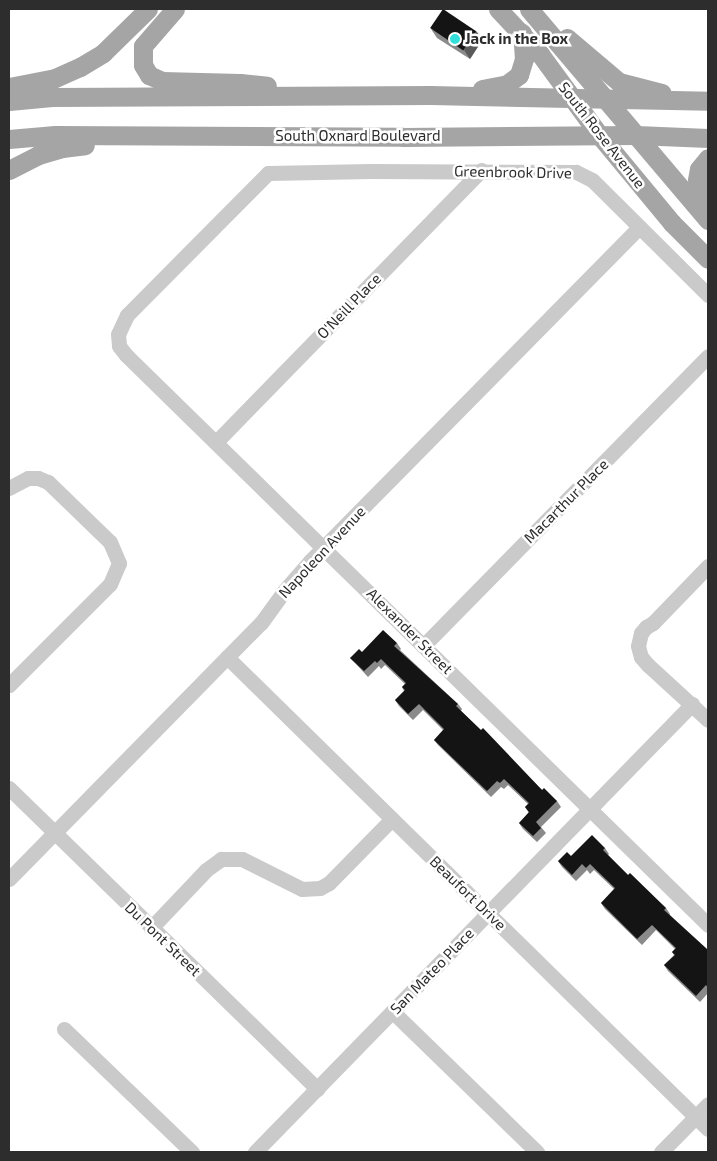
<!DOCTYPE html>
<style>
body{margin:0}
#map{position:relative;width:717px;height:1161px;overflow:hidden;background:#fff;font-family:"Exo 2",sans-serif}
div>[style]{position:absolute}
.minor>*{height:15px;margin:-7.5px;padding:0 7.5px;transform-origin:7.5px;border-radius:7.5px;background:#cacaca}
.major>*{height:19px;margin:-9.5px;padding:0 9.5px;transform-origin:9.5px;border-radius:9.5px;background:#a5a5a5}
.wall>*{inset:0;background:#8a8a8a}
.shaded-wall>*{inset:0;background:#5a5a5a}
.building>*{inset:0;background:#141414;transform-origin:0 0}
.dots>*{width:14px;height:14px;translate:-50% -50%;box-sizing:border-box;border:2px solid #fff;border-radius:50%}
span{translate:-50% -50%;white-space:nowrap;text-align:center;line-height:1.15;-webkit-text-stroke:5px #fff;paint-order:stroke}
.poi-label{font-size:15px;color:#2d2d2d;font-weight:700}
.left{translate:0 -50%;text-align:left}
.street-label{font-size:15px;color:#2d2d2d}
.frame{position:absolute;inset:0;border:10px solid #2d2d2d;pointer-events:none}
</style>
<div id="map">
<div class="minor">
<i style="left:708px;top:295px;width:163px;rotate:-135.2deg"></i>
<i style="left:592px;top:180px;width:18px;rotate:-153deg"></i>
<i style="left:576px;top:172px;width:205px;rotate:-179.7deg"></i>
<i style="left:371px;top:171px;width:103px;rotate:178.9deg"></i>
<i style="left:268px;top:173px;width:200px;rotate:134.8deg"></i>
<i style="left:127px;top:315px;width:21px;rotate:115deg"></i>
<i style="left:118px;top:334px;width:12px;rotate:85deg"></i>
<i style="left:119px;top:346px;width:11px;rotate:52deg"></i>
<i style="left:126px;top:355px;width:815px;rotate:44.4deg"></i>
<i style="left:216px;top:442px;width:380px;rotate:-45.7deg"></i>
<i style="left:9px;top:488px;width:21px;rotate:-28deg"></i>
<i style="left:28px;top:478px;width:10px"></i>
<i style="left:38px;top:478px;width:11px;rotate:22deg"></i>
<i style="left:48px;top:482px;width:86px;rotate:44.1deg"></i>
<i style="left:110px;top:542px;width:23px;rotate:67deg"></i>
<i style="left:119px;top:563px;width:23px;rotate:113deg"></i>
<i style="left:110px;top:584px;width:143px;rotate:135deg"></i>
<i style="left:708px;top:566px;width:79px;rotate:134deg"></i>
<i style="left:653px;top:623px;width:8px;rotate:150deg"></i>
<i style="left:646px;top:627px;width:8px;rotate:130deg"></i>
<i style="left:641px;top:633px;width:13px;rotate:103deg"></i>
<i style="left:638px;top:646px;width:11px;rotate:75deg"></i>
<i style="left:641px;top:657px;width:11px;rotate:49deg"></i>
<i style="left:648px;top:665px;width:81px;rotate:42.5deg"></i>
<i style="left:424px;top:645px;width:405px;rotate:-45.5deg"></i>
<i style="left:227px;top:657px;width:674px;rotate:44.46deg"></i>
<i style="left:9px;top:788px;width:431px;rotate:44.3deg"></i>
<i style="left:9px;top:879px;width:359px;rotate:-45.5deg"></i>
<i style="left:261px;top:623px;width:39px;rotate:-54deg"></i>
<i style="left:284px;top:591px;width:40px;rotate:-49deg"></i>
<i style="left:310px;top:561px;width:469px;rotate:-45.4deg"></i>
<i style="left:151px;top:928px;width:80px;rotate:-46.5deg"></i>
<i style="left:206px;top:870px;width:19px;rotate:-36deg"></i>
<i style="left:221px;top:859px;width:21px"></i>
<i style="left:242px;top:859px;width:67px;rotate:26.6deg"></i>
<i style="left:302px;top:889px;width:18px;rotate:-3deg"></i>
<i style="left:320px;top:888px;width:10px;rotate:-29deg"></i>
<i style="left:329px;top:883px;width:90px;rotate:-45.5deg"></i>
<i style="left:393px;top:1012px;width:201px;rotate:44.2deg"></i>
<i style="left:64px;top:1029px;width:178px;rotate:43.9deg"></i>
<i style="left:255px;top:1152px;width:626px;rotate:-45.71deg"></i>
<i style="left:661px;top:1152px;width:67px;rotate:-45.6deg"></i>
</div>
<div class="major">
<i style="left:175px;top:9px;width:49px;rotate:130.9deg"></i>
<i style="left:143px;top:46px;width:19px;rotate:90deg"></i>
<i style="left:143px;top:65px;width:12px;rotate:59deg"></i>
<i style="left:149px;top:75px;width:14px;rotate:25deg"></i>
<i style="left:162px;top:81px;width:78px;rotate:1.5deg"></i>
<i style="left:240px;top:83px;width:27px;rotate:6deg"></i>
<i style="left:498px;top:9px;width:62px;rotate:47deg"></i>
<i style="left:540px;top:54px;width:102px;rotate:53.8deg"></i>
<i style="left:600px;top:136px;width:113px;rotate:50.4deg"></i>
<i style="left:672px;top:223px;width:51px;rotate:45deg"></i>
<i style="left:529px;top:9px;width:277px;rotate:49.7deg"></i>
<i style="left:567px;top:38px;width:68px;rotate:40.2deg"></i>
<i style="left:619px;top:82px;width:44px;rotate:14.3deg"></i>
<i style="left:9px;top:87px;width:47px;rotate:-11.1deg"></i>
<i style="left:55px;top:78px;width:27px;rotate:-24deg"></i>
<i style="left:80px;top:67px;width:27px;rotate:-31deg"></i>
<i style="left:103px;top:53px;width:63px;rotate:-44.4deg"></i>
<i style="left:482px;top:89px;width:25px;rotate:-11deg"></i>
<i style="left:507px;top:84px;width:15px;rotate:-37deg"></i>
<i style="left:519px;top:75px;width:17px;rotate:-73deg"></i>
<i style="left:524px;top:59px;width:26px;rotate:-94deg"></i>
<i style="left:9px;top:101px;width:43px;rotate:-5.3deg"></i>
<i style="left:52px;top:97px;width:378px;rotate:-0.3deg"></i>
<i style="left:430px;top:95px;width:278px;rotate:1.2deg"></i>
<i style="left:9px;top:139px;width:46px;rotate:-5deg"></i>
<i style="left:55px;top:135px;width:348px;rotate:0.3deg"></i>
<i style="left:403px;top:137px;width:233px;rotate:-0.5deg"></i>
<i style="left:636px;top:135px;width:72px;rotate:2.4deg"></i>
<i style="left:9px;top:170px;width:33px;rotate:-27deg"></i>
<i style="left:38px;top:155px;width:25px;rotate:-16deg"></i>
<i style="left:62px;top:148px;width:23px;rotate:-7deg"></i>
<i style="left:705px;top:211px;width:32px;rotate:-104deg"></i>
<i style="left:697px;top:180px;width:11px;rotate:-80deg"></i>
<i style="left:699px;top:169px;width:14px;rotate:-51deg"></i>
</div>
<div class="wall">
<i style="clip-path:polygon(431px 29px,483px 39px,470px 59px,437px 38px)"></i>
<i style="clip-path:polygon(397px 643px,401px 649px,400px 650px,458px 704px,462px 709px,461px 711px,542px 790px,557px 801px,561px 807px,541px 827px,546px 833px,537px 842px,523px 829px,519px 823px,529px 813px,525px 807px,528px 804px,508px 785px,504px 789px,501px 787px,491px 797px,438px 745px,434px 740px,443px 730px,423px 710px,413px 720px,399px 706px,395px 700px,404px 691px,402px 687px,405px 684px,385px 665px,381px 669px,379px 666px,368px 677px,355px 663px,350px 658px,362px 652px)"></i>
<i style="clip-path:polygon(605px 848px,609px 854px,608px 855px,628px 875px,666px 908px,670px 914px,670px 915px,708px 950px,708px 993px,700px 1002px,668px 971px,664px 965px,674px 955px,672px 952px,675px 949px,656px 930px,642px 945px,605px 909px,601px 903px,614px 889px,594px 870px,590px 874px,587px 870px,576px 881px,562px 867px,558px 861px,571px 856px)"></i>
</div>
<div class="shaded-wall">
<i style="clip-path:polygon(476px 31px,483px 39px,470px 59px,464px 50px)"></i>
</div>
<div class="building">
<i style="left:443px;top:9px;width:40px;height:23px;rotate:34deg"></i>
<i style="clip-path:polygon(383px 630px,397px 643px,394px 646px,458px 704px,456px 706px,481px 730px,483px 728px,542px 790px,544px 788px,557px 801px,536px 822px,541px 828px,533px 836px,519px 823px,529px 812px,525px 807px,529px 803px,504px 779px,500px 783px,497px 781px,487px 791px,434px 740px,444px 729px,419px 704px,408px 714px,395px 700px,405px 690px,402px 687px,406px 683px,381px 659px,377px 663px,375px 661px,364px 671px,350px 658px,359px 649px,362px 652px)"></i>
<i style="clip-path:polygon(592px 835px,605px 848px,603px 850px,628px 875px,630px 873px,666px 908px,664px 910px,708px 950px,708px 988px,706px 985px,696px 996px,664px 965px,675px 955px,672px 952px,676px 948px,652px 925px,637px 939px,601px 903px,615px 888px,590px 864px,586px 868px,582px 864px,572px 875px,558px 861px,567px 852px,571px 856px)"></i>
</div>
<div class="dots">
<i style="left:455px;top:39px;background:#34dfdb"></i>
</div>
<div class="poi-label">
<span class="left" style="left:465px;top:39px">Jack in the Box</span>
</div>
<div class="street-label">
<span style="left:602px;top:135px;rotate:52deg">South Rose Avenue</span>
<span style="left:358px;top:136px">South Oxnard Boulevard</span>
<span style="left:513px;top:172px;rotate:1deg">Greenbrook Drive</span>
<span style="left:349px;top:306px;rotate:-46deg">O'Neill Place</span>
<span style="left:566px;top:501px;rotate:-45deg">Macarthur Place</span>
<span style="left:322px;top:552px;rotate:-47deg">Napoleon Avenue</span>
<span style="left:410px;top:631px;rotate:45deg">Alexander Street</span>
<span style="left:468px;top:893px;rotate:44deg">Beaufort Drive</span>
<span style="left:163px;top:939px;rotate:44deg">Du Pont Street</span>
<span style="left:432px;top:971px;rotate:-46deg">San Mateo Place</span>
</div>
<div class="frame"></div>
</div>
